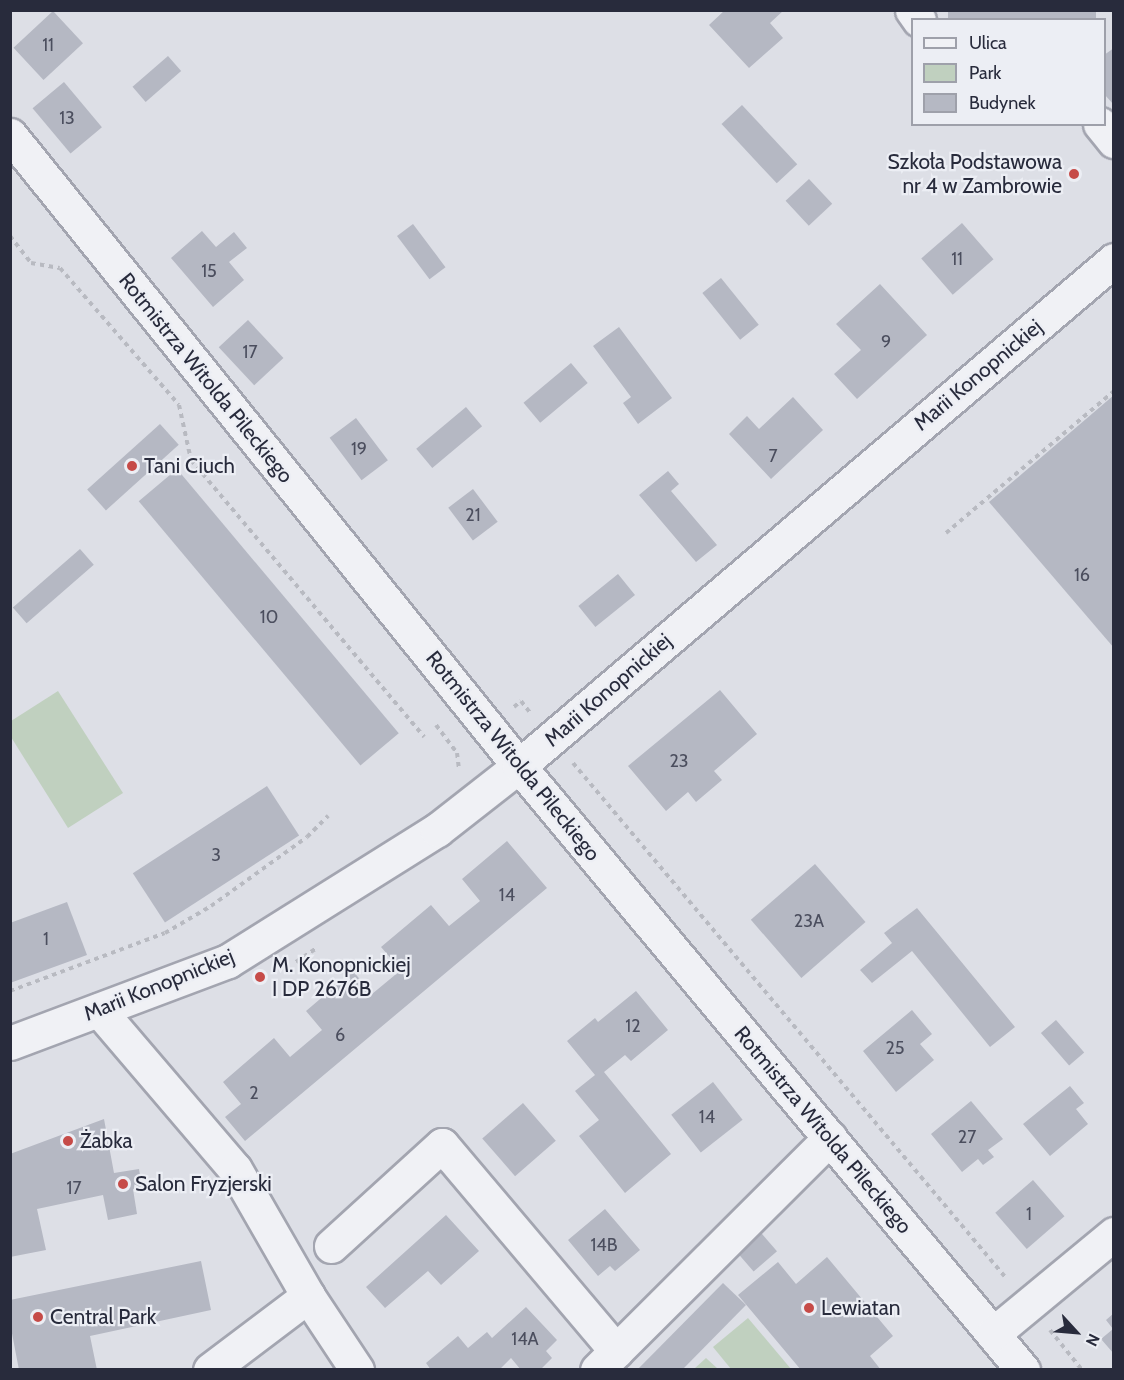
<!DOCTYPE html>
<meta charset="utf-8">
<style>
body{margin:0}
#map{position:relative;width:1124px;height:1380px;overflow:hidden;background:#dddfe6;font-family:Cabin,sans-serif}
div>[style]{position:absolute}
.green>*{inset:0;background:#c0d0bf}
.building>*{inset:0;background:#b5b8c3;transform-origin:0 0}
.path>*{height:4px;margin-top:-2px;transform-origin:0;background:repeating-linear-gradient(90deg,#b8bac1 0 4.5px,transparent 0 9px)}
.roads{filter:drop-shadow(2px 0 #a3a5b0) drop-shadow(-2px 0 #a3a5b0) drop-shadow(0 2px #a3a5b0) drop-shadow(0 -2px #a3a5b0)}
.minor>*{height:33px;margin:-16.5px;padding:0 16.5px;transform-origin:16.5px;border-radius:16.5px;background:#f0f1f5}
.dots>*{width:16px;height:16px;translate:-50% -50%;box-sizing:border-box;border:3px solid #eceef4;border-radius:50%}
span{translate:-50% -50%;white-space:nowrap;text-align:center;line-height:1.15;-webkit-text-stroke:4.5px #eceef4;paint-order:stroke}
.number-label{font-size:18px;color:#4b4e5e}
.number-label span{-webkit-text-stroke-width:0}
.poi-label{font-size:21px;color:#282b3c}
.right{translate:-100% -50%;text-align:right}
.left{translate:0 -50%;text-align:left}
.street-label{font-size:21px;color:#282b3c}
.frame{position:absolute;inset:0;border:12px solid #282b3c;pointer-events:none}
.legend{position:absolute;left:911px;top:18px;width:195px;height:108px;box-sizing:border-box;background:#eceef4;border:2px solid #9ea0aa;margin:0;padding:8px 10px;list-style:none;font-size:18px;color:#282b3c}
.legend li{display:flex;align-items:center;gap:12px;height:30px}
.legend b{width:30px;border:2px solid #9ea0aa}
.north{position:absolute;left:1046px;top:1302px;width:60px;height:60px;-webkit-text-stroke:4px #eceef4;paint-order:stroke;rotate:116deg;font-size:16px;font-weight:700;line-height:24px;text-align:center;color:#282b3c}
.north::after{content:'';display:block;margin:auto;width:21px;height:27px;background:#282b3c;clip-path:polygon(50% 0,100% 100%,50% 72%,0 100%)}
</style>
<div id="map">
<div class="green">
<i style="clip-path:polygon(58px 691px,123px 793px,68px 828px,11px 737px,11px 721px)"></i>
<i style="clip-path:polygon(748px 1318px,791px 1369px,731px 1369px,713px 1347px)"></i>
<i style="clip-path:polygon(706px 1358px,718px 1369px,694px 1369px)"></i>
</div>
<div class="building">
<i style="clip-path:polygon(725px 10px,784px 10px,770px 23px,783px 38px,749px 68px,709px 25px)"></i>
<i style="left:948px;top:10px;width:148px;height:12px"></i>
<i style="left:53px;top:11px;width:44px;height:54px;rotate:47deg"></i>
<i style="clip-path:polygon(1114px 48px,1114px 105px,1104px 94px,1104px 55px)"></i>
<i style="left:168px;top:56px;width:20px;height:47px;rotate:49deg"></i>
<i style="left:64px;top:82px;width:59px;height:41px;rotate:50deg"></i>
<i style="left:742px;top:105px;width:81px;height:28px;rotate:47deg"></i>
<i style="left:809px;top:179px;width:34px;height:32px;rotate:47deg"></i>
<i style="left:962px;top:223px;width:48px;height:54px;rotate:49deg"></i>
<i style="left:413px;top:224px;width:54px;height:20px;rotate:53deg"></i>
<i style="clip-path:polygon(202px 231px,216px 247px,234px 232px,247px 248px,229px 262px,244px 280px,213px 307px,171px 258px)"></i>
<i style="left:721px;top:278px;width:60px;height:24px;rotate:51deg"></i>
<i style="clip-path:polygon(880px 284px,927px 335px,857px 399px,834px 374px,861px 350px,836px 324px)"></i>
<i style="left:248px;top:320px;width:52px;height:40px;rotate:47deg"></i>
<i style="clip-path:polygon(619px 327px,672px 398px,638px 424px,623px 403px,631px 397px,593px 346px)"></i>
<i style="left:571px;top:363px;width:26px;height:62px;rotate:50deg"></i>
<i style="clip-path:polygon(1114px 395px,1114px 648px,989px 502px)"></i>
<i style="clip-path:polygon(793px 397px,823px 430px,771px 479px,729px 434px,747px 416px,759px 429px)"></i>
<i style="left:466px;top:407px;width:25px;height:65px;rotate:50deg"></i>
<i style="left:356px;top:418px;width:53px;height:33px;rotate:53deg"></i>
<i style="left:160px;top:424px;width:28px;height:98px;rotate:48deg"></i>
<i style="left:177px;top:469px;width:345px;height:50px;rotate:50deg"></i>
<i style="clip-path:polygon(668px 471px,679px 484px,671px 491px,717px 545px,696px 562px,639px 495px)"></i>
<i style="left:473px;top:489px;width:41px;height:31px;rotate:53deg"></i>
<i style="left:80px;top:549px;width:21px;height:89px;rotate:49deg"></i>
<i style="left:618px;top:574px;width:27px;height:51px;rotate:51deg"></i>
<i style="clip-path:polygon(720px 690px,757px 734px,714px 771px,722px 780px,696px 802px,688px 792px,666px 811px,628px 766px)"></i>
<i style="left:267px;top:786px;width:59px;height:160px;rotate:57deg"></i>
<i style="clip-path:polygon(507px 841px,547px 888px,245px 1141px,225px 1117px,241px 1104px,223px 1082px,274px 1038px,290px 1057px,322px 1030px,306px 1011px,353px 971px,372px 994px,401px 970px,381px 947px,431px 905px,449px 926px,480px 901px,462px 879px)"></i>
<i style="left:815px;top:864px;width:77px;height:85px;rotate:49deg"></i>
<i style="clip-path:polygon(67px 902px,87px 955px,10px 983px,10px 923px)"></i>
<i style="clip-path:polygon(917px 908px,1015px 1027px,990px 1047px,912px 951px,872px 983px,860px 970px,892px 943px,884px 933px)"></i>
<i style="clip-path:polygon(636px 991px,668px 1030px,631px 1061px,625px 1055px,604px 1072px,671px 1154px,625px 1193px,579px 1136px,599px 1120px,575px 1091px,595px 1075px,567px 1041px,595px 1018px,598px 1022px)"></i>
<i style="clip-path:polygon(912px 1010px,932px 1034px,920px 1044px,934px 1060px,896px 1092px,863px 1051px)"></i>
<i style="left:1056px;top:1020px;width:43px;height:20px;rotate:49deg"></i>
<i style="left:713px;top:1082px;width:48px;height:53px;rotate:52deg"></i>
<i style="clip-path:polygon(1070px 1086px,1084px 1103px,1076px 1109px,1088px 1124px,1050px 1156px,1023px 1124px)"></i>
<i style="clip-path:polygon(971px 1101px,1003px 1139px,988px 1150px,994px 1157px,983px 1165px,978px 1159px,962px 1172px,931px 1134px)"></i>
<i style="left:523px;top:1103px;width:50px;height:54px;rotate:49deg"></i>
<i style="clip-path:polygon(104px 1119px,114px 1173px,139px 1169px,142px 1187px,133px 1189px,137px 1214px,108px 1220px,103px 1195px,37px 1209px,46px 1250px,10px 1257px,10px 1154px)"></i>
<i style="left:1033px;top:1180px;width:48px;height:50px;rotate:49deg"></i>
<i style="clip-path:polygon(605px 1209px,640px 1250px,615px 1271px,610px 1266px,598px 1276px,568px 1240px)"></i>
<i style="clip-path:polygon(446px 1215px,479px 1251px,441px 1285px,428px 1271px,385px 1308px,366px 1287px)"></i>
<i style="left:756px;top:1227px;width:32px;height:31px;rotate:49deg"></i>
<i style="clip-path:polygon(827px 1257px,893px 1336px,870px 1356px,881px 1370px,801px 1370px,738px 1295px,778px 1262px,796px 1284px)"></i>
<i style="clip-path:polygon(201px 1261px,211px 1310px,90px 1336px,97px 1370px,19px 1370px,10px 1323px,10px 1300px)"></i>
<i style="clip-path:polygon(723px 1283px,746px 1305px,682px 1370px,637px 1370px)"></i>
<i style="clip-path:polygon(526px 1307px,557px 1340px,546px 1351px,552px 1358px,540px 1370px,521px 1370px,511px 1358px,499px 1370px,431px 1370px,426px 1363px,458px 1336px,468px 1348px,487px 1332px,492px 1338px)"></i>
<i style="clip-path:polygon(1114px 1313px,1114px 1354px,1101px 1339px,1113px 1329px,1106px 1320px)"></i>
</div>
<div class="path">
<i style="left:10px;top:236px;width:34px;rotate:52deg"></i>
<i style="left:31px;top:263px;width:29px;rotate:10deg"></i>
<i style="left:60px;top:268px;width:181px;rotate:49deg"></i>
<i style="left:179px;top:405px;width:56px;rotate:77.7deg"></i>
<i style="left:191px;top:460px;width:362px;rotate:49.9deg"></i>
<i style="left:946px;top:533px;width:220px;rotate:-40.2deg"></i>
<i style="left:514px;top:707px;width:9px;rotate:-41deg"></i>
<i style="left:521px;top:701px;width:16px;rotate:52deg"></i>
<i style="left:436px;top:725px;width:35px;rotate:53deg"></i>
<i style="left:457px;top:753px;width:16px;rotate:83deg"></i>
<i style="left:573px;top:763px;width:673px;rotate:49.94deg"></i>
<i style="left:296px;top:962px;width:25px;rotate:-34deg"></i>
<i style="left:10px;top:991px;width:165px;rotate:-20.5deg"></i>
<i style="left:165px;top:933px;width:53px;rotate:-30.4deg"></i>
<i style="left:211px;top:906px;width:118px;rotate:-35.7deg"></i>
<i style="left:307px;top:837px;width:30px;rotate:-45deg"></i>
<i style="left:1050px;top:1330px;width:51px;rotate:51.3deg"></i>
</div>
<div class="roads">
<div class="minor">
<i style="left:912px;top:10px;width:12px;rotate:55deg"></i>
<i style="left:1100px;top:124px;width:22px;rotate:51deg"></i>
<i style="left:10px;top:135px;width:811px;rotate:51.11deg"></i>
<i style="left:519px;top:766px;width:787px;rotate:50.16deg"></i>
<i style="left:99px;top:1010px;width:209px;rotate:49.5deg"></i>
<i style="left:235px;top:1169px;width:146px;rotate:60.1deg"></i>
<i style="left:308px;top:1296px;width:89px;rotate:56.5deg"></i>
<i style="left:10px;top:1043px;width:233px;rotate:-20.6deg"></i>
<i style="left:228px;top:961px;width:247px;rotate:-32.1deg"></i>
<i style="left:437px;top:830px;width:104px;rotate:-38deg"></i>
<i style="left:519px;top:766px;width:781px;rotate:-40.38deg"></i>
<i style="left:331px;top:1246px;width:150px;rotate:-42.3deg"></i>
<i style="left:442px;top:1145px;width:270px;rotate:49.8deg"></i>
<i style="left:993px;top:1334px;width:157px;rotate:-39.6deg"></i>
<i style="left:210px;top:1370px;width:123px;rotate:-37.1deg"></i>
<i style="left:597px;top:1370px;width:329px;rotate:-44.9deg"></i>
</div>
</div>
<div class="dots">
<i style="left:1074px;top:174px;background:#c64b48"></i>
<i style="left:132px;top:466px;background:#c64b48"></i>
<i style="left:260px;top:977px;background:#c64b48"></i>
<i style="left:68px;top:1141px;background:#c64b48"></i>
<i style="left:123px;top:1184px;background:#c64b48"></i>
<i style="left:809px;top:1308px;background:#c64b48"></i>
<i style="left:38px;top:1317px;background:#c64b48"></i>
</div>
<div class="number-label">
<span style="left:48px;top:45px">11</span>
<span style="left:67px;top:118px">13</span>
<span style="left:957px;top:259px">11</span>
<span style="left:209px;top:271px">15</span>
<span style="left:886px;top:342px">9</span>
<span style="left:250px;top:352px">17</span>
<span style="left:359px;top:449px">19</span>
<span style="left:773px;top:456px">7</span>
<span style="left:473px;top:515px">21</span>
<span style="left:1082px;top:575px">16</span>
<span style="left:269px;top:617px">10</span>
<span style="left:679px;top:761px">23</span>
<span style="left:216px;top:855px">3</span>
<span style="left:507px;top:895px">14</span>
<span style="left:809px;top:921px">23A</span>
<span style="left:46px;top:939px">1</span>
<span style="left:633px;top:1026px">12</span>
<span style="left:340px;top:1035px">6</span>
<span style="left:895px;top:1048px">25</span>
<span style="left:254px;top:1093px">2</span>
<span style="left:707px;top:1117px">14</span>
<span style="left:967px;top:1137px">27</span>
<span style="left:74px;top:1188px">17</span>
<span style="left:1029px;top:1214px">1</span>
<span style="left:604px;top:1245px">14B</span>
<span style="left:525px;top:1339px">14A</span>
</div>
<div class="poi-label">
<span class="right" style="left:1062px;top:174px">Szkoła Podstawowa<br>nr 4 w Zambrowie</span>
<span class="left" style="left:144px;top:466px">Tani Ciuch</span>
<span class="left" style="left:272px;top:977px">M. Konopnickiej<br>I DP 2676B</span>
<span class="left" style="left:80px;top:1141px">Żabka</span>
<span class="left" style="left:135px;top:1184px">Salon Fryzjerski</span>
<span class="left" style="left:821px;top:1308px">Lewiatan</span>
<span class="left" style="left:50px;top:1317px">Central Park</span>
</div>
<div class="street-label">
<span style="left:978px;top:375px;rotate:-40deg">Marii Konopnickiej</span>
<span style="left:206px;top:378px;rotate:51deg">Rotmistrza Witolda Pileckiego</span>
<span style="left:608px;top:690px;rotate:-41deg">Marii Konopnickiej</span>
<span style="left:513px;top:756px;rotate:51deg">Rotmistrza Witolda Pileckiego</span>
<span style="left:159px;top:985px;rotate:-22deg">Marii Konopnickiej</span>
<span style="left:823px;top:1130px;rotate:50deg">Rotmistrza Witolda Pileckiego</span>
</div>
<div class="frame"></div>
<ul class="legend">
<li><b style="height:8px;background:#f0f1f5"></b>Ulica</li>
<li><b style="height:16px;background:#c0d0bf"></b>Park</li>
<li><b style="height:16px;background:#b5b8c3"></b>Budynek</li>
</ul>
<div class="north">N</div>
</div>
